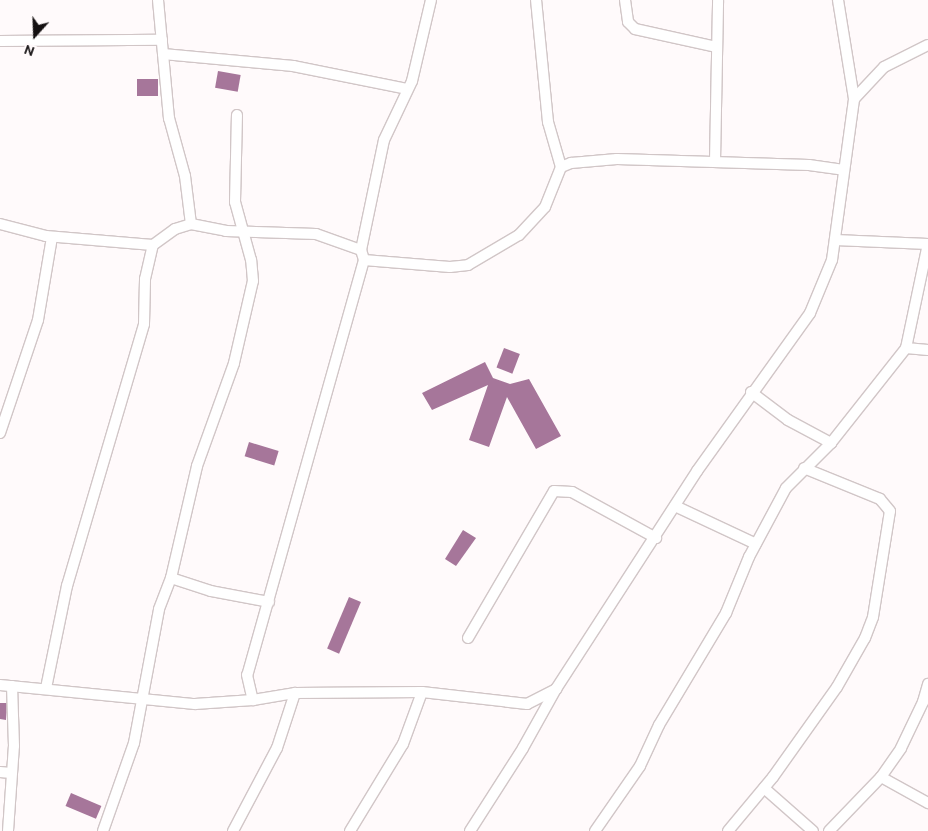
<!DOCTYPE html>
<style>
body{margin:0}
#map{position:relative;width:928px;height:831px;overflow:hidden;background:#fffafb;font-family:Overpass,sans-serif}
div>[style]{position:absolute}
.building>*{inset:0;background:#a6769a;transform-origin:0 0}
.roads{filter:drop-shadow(1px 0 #d1c6c7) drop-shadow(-1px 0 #d1c6c7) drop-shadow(0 1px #d1c6c7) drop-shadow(0 -1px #d1c6c7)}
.minor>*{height:10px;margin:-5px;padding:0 5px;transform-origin:5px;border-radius:5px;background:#fff}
span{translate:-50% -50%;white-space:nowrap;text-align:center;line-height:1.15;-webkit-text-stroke:4px #fffafb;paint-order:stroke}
.north{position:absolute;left:10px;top:10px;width:50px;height:50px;-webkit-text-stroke:4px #fffafb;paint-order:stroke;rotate:200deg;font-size:14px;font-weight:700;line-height:20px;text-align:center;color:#141011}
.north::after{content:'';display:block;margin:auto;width:18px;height:22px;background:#141011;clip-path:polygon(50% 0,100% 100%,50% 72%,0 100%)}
</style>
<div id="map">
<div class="building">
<i style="left:218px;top:71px;width:23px;height:17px;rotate:10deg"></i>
<i style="left:137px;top:79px;width:21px;height:17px"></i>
<i style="left:504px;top:348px;width:17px;height:21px;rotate:21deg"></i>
<i style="clip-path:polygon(485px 362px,493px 378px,510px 384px,529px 379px,561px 436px,536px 449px,507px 397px,489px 447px,469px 440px,488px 385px,432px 410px,422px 393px)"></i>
<i style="left:249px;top:442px;width:31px;height:15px;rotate:17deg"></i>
<i style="clip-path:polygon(463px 530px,476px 538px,456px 566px,445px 559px)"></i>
<i style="left:349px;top:597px;width:13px;height:56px;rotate:23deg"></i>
<i style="clip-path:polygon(0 703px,7px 703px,6px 720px,0 719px)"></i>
<i style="left:71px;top:793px;width:33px;height:14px;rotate:23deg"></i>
</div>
<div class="roads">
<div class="minor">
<i style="left:158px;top:0;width:119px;rotate:84.7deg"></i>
<i style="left:169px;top:118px;width:60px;rotate:74.6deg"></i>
<i style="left:185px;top:176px;width:48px;rotate:82.9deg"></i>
<i style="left:625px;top:0;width:22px;rotate:82deg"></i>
<i style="left:628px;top:22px;width:10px;rotate:45deg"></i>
<i style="left:635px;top:29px;width:84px;rotate:12.4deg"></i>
<i style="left:838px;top:0;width:100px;rotate:80.8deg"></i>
<i style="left:0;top:41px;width:162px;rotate:-0.4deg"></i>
<i style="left:163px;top:54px;width:131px;rotate:5.3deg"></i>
<i style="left:293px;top:66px;width:116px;rotate:11.4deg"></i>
<i style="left:715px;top:161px;width:161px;rotate:-88.9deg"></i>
<i style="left:561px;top:167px;width:11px;rotate:-22deg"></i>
<i style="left:571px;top:163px;width:46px;rotate:-5deg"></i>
<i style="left:617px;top:159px;width:192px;rotate:1.8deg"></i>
<i style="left:809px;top:165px;width:35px;rotate:8deg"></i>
<i style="left:0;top:224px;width:48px;rotate:14.6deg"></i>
<i style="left:46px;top:236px;width:107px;rotate:4.8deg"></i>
<i style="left:153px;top:245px;width:27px;rotate:-36deg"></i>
<i style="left:175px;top:229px;width:17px;rotate:-17deg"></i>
<i style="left:191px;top:224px;width:36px;rotate:11deg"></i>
<i style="left:226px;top:231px;width:90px;rotate:1.9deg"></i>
<i style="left:316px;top:234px;width:48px;rotate:19.6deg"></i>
<i style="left:361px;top:250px;width:10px;rotate:73deg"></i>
<i style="left:364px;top:260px;width:431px;rotate:105.7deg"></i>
<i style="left:247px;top:675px;width:26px;rotate:77deg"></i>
<i style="left:253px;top:700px;width:43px;rotate:-9.5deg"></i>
<i style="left:295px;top:693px;width:127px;rotate:-0.5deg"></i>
<i style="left:422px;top:692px;width:106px;rotate:6.5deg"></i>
<i style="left:527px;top:704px;width:33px;rotate:-27deg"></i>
<i style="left:835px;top:240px;width:93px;rotate:2.5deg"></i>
<i style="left:361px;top:250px;width:112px;rotate:-78.2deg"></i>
<i style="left:384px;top:140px;width:65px;rotate:-64.6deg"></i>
<i style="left:412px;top:81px;width:83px;rotate:-76.8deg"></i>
<i style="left:364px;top:260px;width:86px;rotate:4.7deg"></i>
<i style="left:450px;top:267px;width:18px;rotate:-6deg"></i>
<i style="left:468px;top:265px;width:59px;rotate:-30.5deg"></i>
<i style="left:519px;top:235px;width:38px;rotate:-47deg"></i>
<i style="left:545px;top:207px;width:43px;rotate:-68.2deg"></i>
<i style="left:561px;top:167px;width:47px;rotate:-106.1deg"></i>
<i style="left:548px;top:122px;width:123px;rotate:-95.6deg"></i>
<i style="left:906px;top:348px;width:106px;rotate:-78.1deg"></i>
<i style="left:751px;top:392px;width:46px;rotate:37.1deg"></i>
<i style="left:788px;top:420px;width:49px;rotate:28.1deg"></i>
<i style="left:0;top:433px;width:119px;rotate:-71.4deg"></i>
<i style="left:38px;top:320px;width:84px;rotate:-80.4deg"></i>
<i style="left:675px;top:506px;width:89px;rotate:25.1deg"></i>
<i style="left:171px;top:578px;width:115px;rotate:-76.9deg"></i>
<i style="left:197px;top:466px;width:109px;rotate:-70.2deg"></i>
<i style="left:234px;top:363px;width:84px;rotate:-77deg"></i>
<i style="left:253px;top:281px;width:21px;rotate:-95deg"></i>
<i style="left:251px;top:260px;width:60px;rotate:-105.4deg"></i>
<i style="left:235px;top:202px;width:87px;rotate:-88.7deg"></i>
<i style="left:468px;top:638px;width:170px;rotate:-59.7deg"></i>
<i style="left:554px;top:491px;width:18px;rotate:3deg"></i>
<i style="left:572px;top:492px;width:96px;rotate:28.7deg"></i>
<i style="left:0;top:685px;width:196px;rotate:5.6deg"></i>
<i style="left:195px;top:704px;width:58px;rotate:-3.9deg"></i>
<i style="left:46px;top:688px;width:104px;rotate:-78.4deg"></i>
<i style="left:67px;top:586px;width:273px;rotate:-73.6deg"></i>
<i style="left:144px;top:324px;width:45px;rotate:-88.7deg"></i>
<i style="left:145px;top:279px;width:35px;rotate:-77deg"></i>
<i style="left:0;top:772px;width:11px;rotate:5deg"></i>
<i style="left:881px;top:777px;width:54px;rotate:29deg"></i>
<i style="left:764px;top:788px;width:65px;rotate:41.3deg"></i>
<i style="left:8px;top:831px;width:85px;rotate:-86deg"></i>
<i style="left:14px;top:746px;width:60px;rotate:-91.9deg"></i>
<i style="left:103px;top:831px;width:93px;rotate:-70.6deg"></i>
<i style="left:134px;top:743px;width:136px;rotate:-79.4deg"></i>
<i style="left:159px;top:609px;width:33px;rotate:-69deg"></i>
<i style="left:171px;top:578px;width:42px;rotate:18deg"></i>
<i style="left:211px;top:591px;width:59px;rotate:10.7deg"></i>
<i style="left:233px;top:831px;width:94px;rotate:-62.1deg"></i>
<i style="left:277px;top:748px;width:58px;rotate:-71.9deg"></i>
<i style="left:350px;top:831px;width:102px;rotate:-58.7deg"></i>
<i style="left:403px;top:744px;width:55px;rotate:-69.9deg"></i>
<i style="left:470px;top:831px;width:98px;rotate:-57.4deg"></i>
<i style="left:523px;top:748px;width:68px;rotate:-60.8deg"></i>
<i style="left:556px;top:689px;width:260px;rotate:-57.1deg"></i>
<i style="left:697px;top:471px;width:194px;rotate:-54.4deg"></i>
<i style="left:810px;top:313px;width:57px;rotate:-67.5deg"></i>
<i style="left:832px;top:260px;width:162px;rotate:-82.2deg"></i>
<i style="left:854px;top:99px;width:44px;rotate:-46.8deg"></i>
<i style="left:884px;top:67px;width:49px;rotate:-26.6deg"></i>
<i style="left:595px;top:831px;width:79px;rotate:-55.3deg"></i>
<i style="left:640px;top:766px;width:45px;rotate:-65.1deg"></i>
<i style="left:659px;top:725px;width:131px;rotate:-59.1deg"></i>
<i style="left:726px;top:613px;width:61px;rotate:-67.7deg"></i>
<i style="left:749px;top:557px;width:78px;rotate:-61.8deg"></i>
<i style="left:786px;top:488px;width:64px;rotate:-45deg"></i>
<i style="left:831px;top:443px;width:121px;rotate:-51.7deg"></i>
<i style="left:906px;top:348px;width:22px;rotate:5deg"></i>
<i style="left:728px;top:831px;width:70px;rotate:-50.2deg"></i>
<i style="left:773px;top:777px;width:110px;rotate:-54.6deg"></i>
<i style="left:837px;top:687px;width:56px;rotate:-60.3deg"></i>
<i style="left:865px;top:638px;width:22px;rotate:-69deg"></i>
<i style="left:873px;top:617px;width:107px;rotate:-80.9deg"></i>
<i style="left:890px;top:511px;width:16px;rotate:-130deg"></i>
<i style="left:880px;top:499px;width:82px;rotate:-157.8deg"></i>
<i style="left:829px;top:831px;width:75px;rotate:-46.1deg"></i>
<i style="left:881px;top:777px;width:35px;rotate:-55deg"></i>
<i style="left:901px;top:748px;width:51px;rotate:-64.4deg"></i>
<i style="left:923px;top:702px;width:19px;rotate:-74deg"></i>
</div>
</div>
<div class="north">N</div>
</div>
